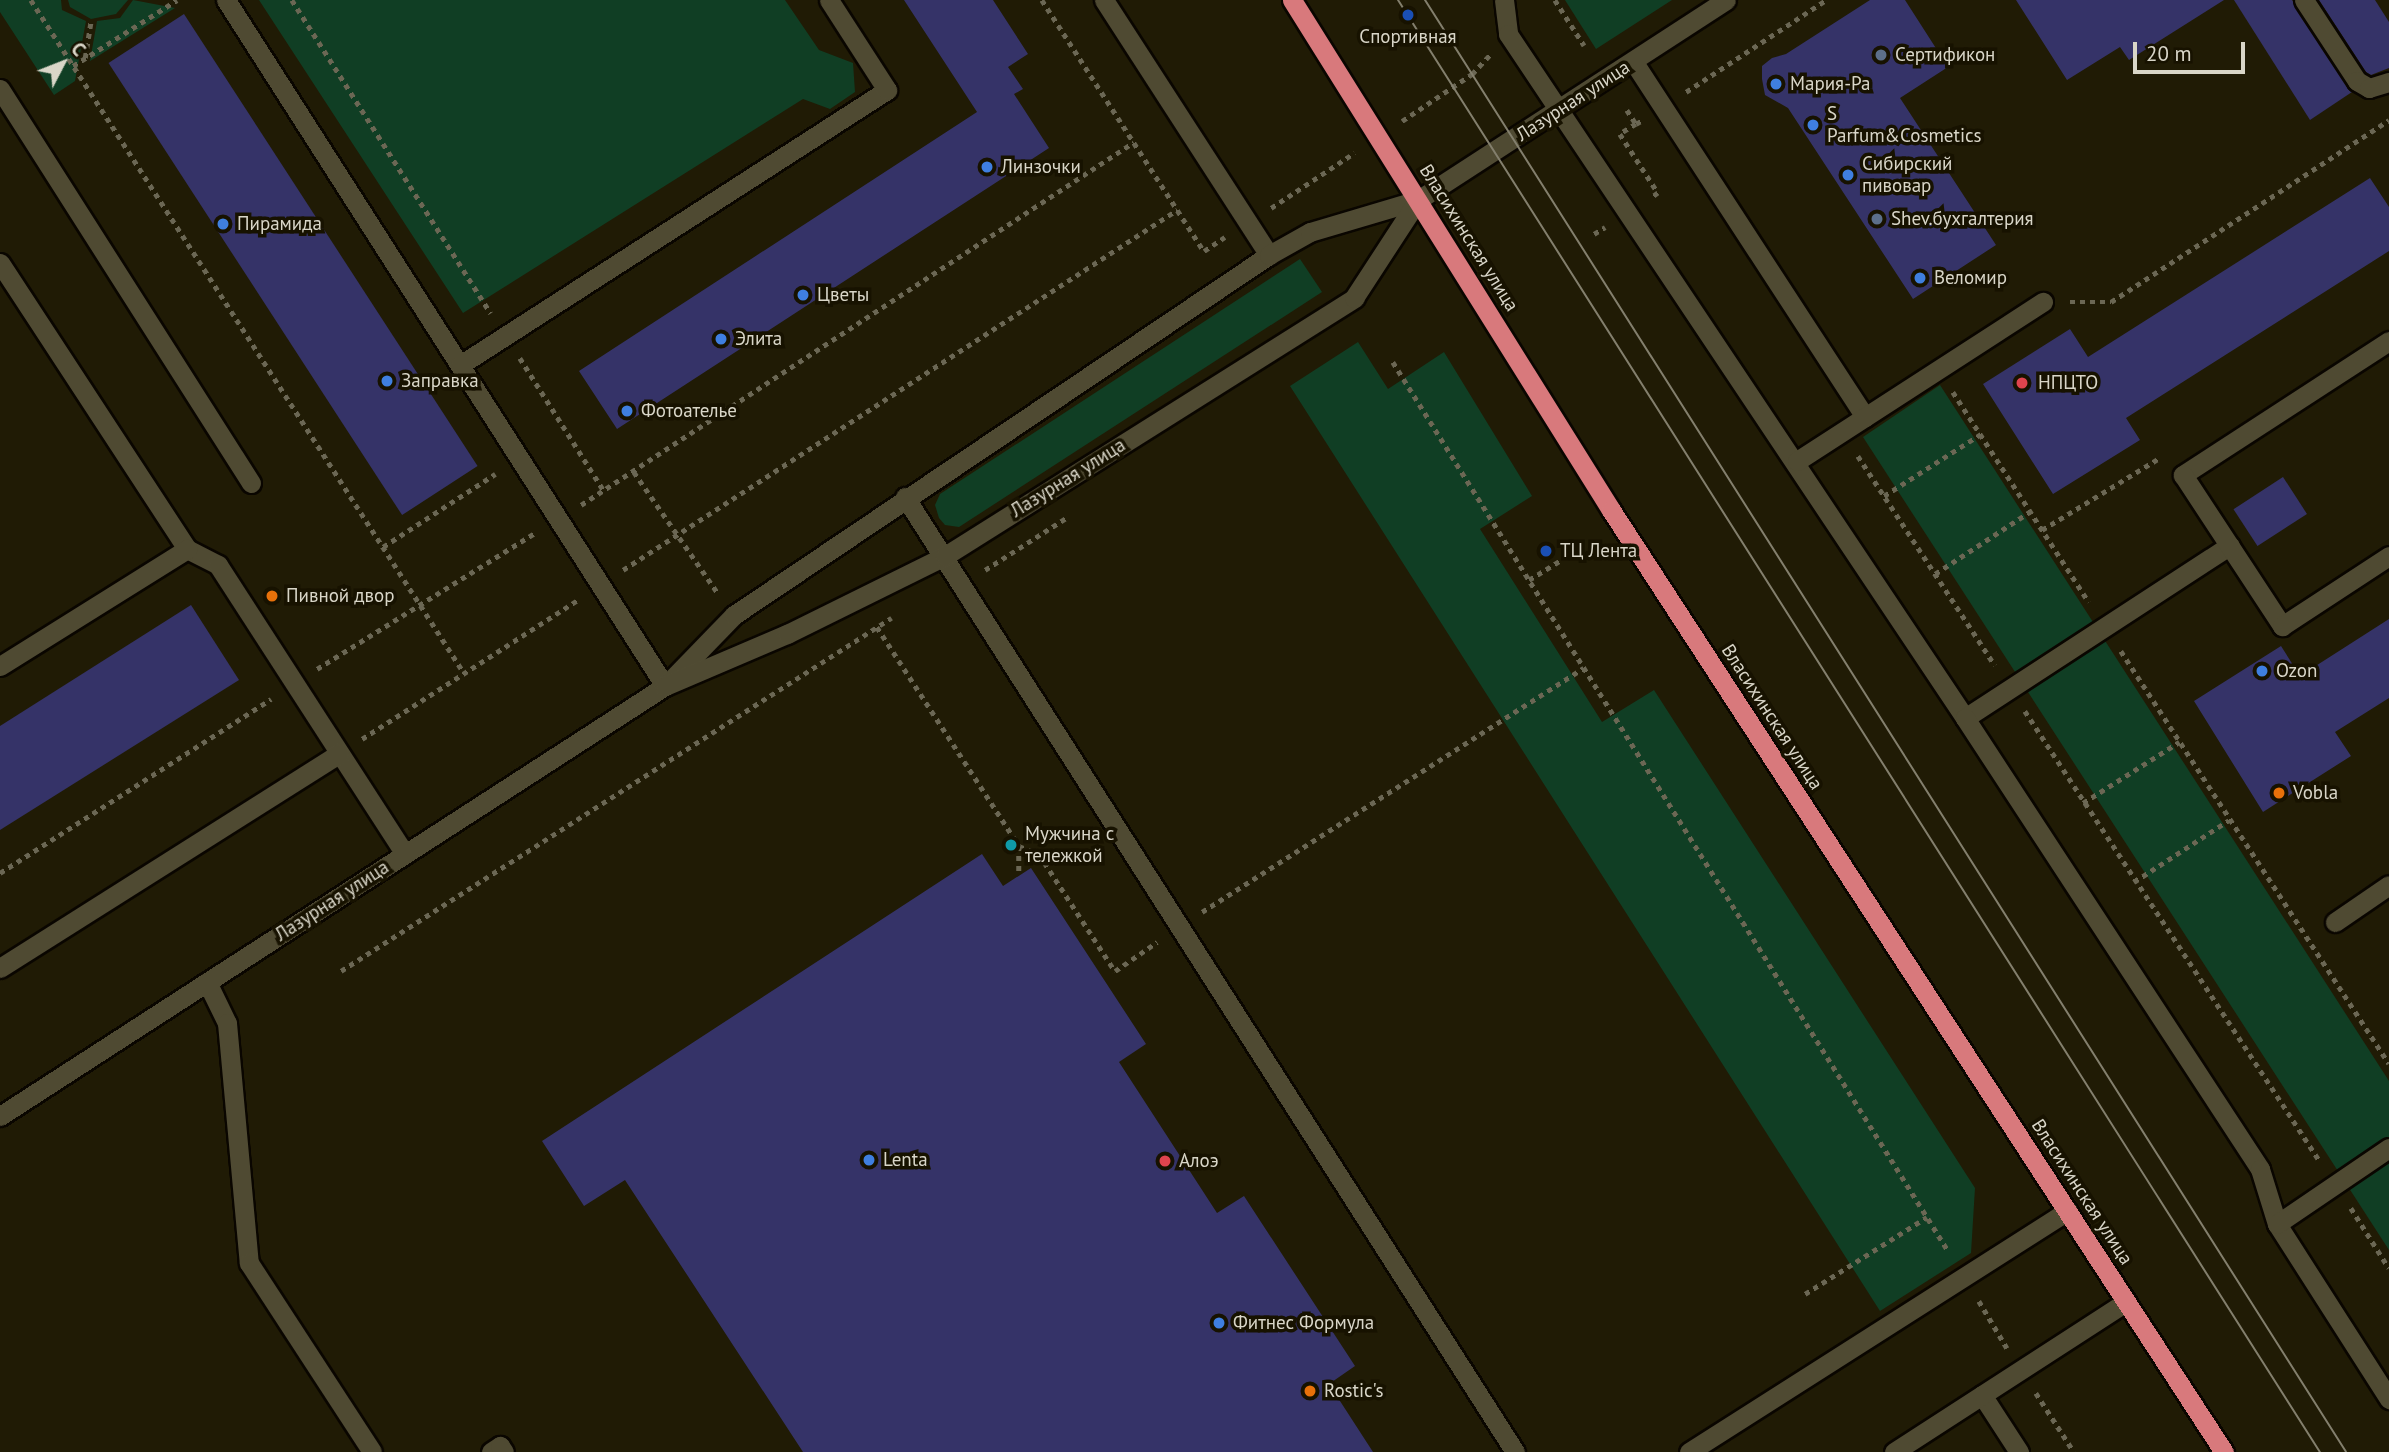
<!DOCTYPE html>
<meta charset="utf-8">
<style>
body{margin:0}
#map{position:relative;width:2389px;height:1452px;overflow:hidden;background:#201b05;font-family:"PT Sans",sans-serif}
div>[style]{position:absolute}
.green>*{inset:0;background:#103e24}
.building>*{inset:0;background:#353368;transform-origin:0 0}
.path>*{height:4.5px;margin-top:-2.25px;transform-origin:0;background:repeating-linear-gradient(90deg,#6b6754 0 5px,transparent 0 10px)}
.roads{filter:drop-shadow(2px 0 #0a0600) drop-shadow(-2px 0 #0a0600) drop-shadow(0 2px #0a0600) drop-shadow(0 -2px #0a0600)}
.service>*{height:19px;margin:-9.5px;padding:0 9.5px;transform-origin:9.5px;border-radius:9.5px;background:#4f4a32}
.minor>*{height:19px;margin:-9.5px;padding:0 9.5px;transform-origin:9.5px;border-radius:9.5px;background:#4f4a32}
.trunk>*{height:19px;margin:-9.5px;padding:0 9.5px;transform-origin:9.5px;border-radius:9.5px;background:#d8797c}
.tram>*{height:2px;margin:-1px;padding:0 1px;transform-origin:1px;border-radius:1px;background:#837f6d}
.dots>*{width:19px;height:19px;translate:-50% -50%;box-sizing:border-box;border:4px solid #171200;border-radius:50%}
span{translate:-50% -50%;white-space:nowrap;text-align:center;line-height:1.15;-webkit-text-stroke:7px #171200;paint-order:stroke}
.poi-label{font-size:19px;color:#d9d6c8}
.left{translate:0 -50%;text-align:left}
.street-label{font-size:19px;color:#d9d6c8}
.north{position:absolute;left:28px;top:28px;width:70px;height:70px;-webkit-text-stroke:5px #171200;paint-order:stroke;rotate:48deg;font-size:19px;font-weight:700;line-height:28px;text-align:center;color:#d9d6c8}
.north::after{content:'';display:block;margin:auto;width:24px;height:32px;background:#d9d6c8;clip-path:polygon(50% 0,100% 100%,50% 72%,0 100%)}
.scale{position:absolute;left:2133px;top:42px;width:112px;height:32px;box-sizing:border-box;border:4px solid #d9d6c8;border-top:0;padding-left:9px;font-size:21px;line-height:24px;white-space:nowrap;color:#d9d6c8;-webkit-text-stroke:5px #171200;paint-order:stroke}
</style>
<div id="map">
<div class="green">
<i style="clip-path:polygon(0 0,61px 0,62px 10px,86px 21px,75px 81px,54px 95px,0 12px)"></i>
<i style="clip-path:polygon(68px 0,128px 0,116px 14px,91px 19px,70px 7px)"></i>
<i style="clip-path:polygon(133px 0,175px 8px,90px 61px,97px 21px,120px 18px)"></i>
<i style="clip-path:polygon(259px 0,785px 0,819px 50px,853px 63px,855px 92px,830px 109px,803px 99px,463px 313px)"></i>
<i style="clip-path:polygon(1565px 0,1672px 0,1596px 49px)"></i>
<i style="clip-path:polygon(1300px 259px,1322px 292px,959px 527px,945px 525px,939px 518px,935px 505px,940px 494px)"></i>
<i style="clip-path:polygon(1358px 342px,1388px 389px,1444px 352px,1532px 496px,1480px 529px,1602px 722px,1654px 690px,1975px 1188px,1971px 1253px,1880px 1311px,1290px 386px)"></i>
<i style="clip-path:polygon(1940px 385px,2389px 1081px,2389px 1250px,1863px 437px)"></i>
</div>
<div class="building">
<i style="clip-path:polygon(904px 0,993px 0,1028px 54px,1008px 67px,1023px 89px,1014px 94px,1049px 148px,617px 429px,579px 371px,977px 112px)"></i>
<i style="clip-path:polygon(1870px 0,1905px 0,1948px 67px,1900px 98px,1996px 245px,1913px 299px,1788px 108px,1765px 95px,1762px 79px,1762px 66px,1772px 58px,1786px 54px)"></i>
<i style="clip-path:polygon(2016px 0,2224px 0,2129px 60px,2120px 47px,2067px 80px)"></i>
<i style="clip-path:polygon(2234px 0,2292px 0,2352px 92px,2310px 120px)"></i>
<i style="clip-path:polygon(2319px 0,2375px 0,2389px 22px,2389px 68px,2371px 75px,2366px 72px)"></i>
<i style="left:184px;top:14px;width:539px;height:90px;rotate:57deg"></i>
<i style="clip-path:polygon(2370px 178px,2389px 207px,2389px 251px,2126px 418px,2140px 440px,2053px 494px,1983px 384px,2070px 329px,2088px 357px)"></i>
<i style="left:2283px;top:477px;width:44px;height:59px;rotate:57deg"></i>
<i style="clip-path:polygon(191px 605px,239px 680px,0 830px,0 726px)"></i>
<i style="clip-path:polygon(2389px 619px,2389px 698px,2335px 732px,2351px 756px,2263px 812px,2194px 701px,2281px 646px,2300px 676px)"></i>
<i style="clip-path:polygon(982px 854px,1003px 886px,1031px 868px,1146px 1044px,1119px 1062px,1217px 1213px,1244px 1196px,1355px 1366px,1329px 1384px,1373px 1452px,803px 1452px,625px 1180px,584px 1206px,542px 1141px)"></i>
</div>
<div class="path">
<i style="left:31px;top:0;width:800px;rotate:57.24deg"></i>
<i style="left:292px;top:0;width:371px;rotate:57.6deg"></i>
<i style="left:1042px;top:0;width:299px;rotate:57.2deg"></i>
<i style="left:1204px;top:251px;width:25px;rotate:-34deg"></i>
<i style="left:1555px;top:0;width:54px;rotate:57.2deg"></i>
<i style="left:85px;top:58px;width:39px;rotate:-81deg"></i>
<i style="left:73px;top:66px;width:123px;rotate:-32.4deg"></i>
<i style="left:1686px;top:92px;width:168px;rotate:-33.3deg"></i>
<i style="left:1627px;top:110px;width:17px;rotate:57deg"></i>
<i style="left:1636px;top:124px;width:6px;rotate:-31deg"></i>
<i style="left:1402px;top:121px;width:84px;rotate:-33.9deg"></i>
<i style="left:1472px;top:74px;width:26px;rotate:-47deg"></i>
<i style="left:1636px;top:124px;width:19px;rotate:148deg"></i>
<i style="left:1620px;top:134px;width:70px;rotate:57.2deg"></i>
<i style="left:1658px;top:193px;width:9px;rotate:144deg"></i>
<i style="left:1271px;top:208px;width:100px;rotate:-33.5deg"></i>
<i style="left:1594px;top:234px;width:13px;rotate:-32deg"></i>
<i style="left:2070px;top:302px;width:41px"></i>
<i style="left:2111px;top:302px;width:332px;rotate:-33.2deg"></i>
<i style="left:520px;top:358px;width:157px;rotate:57.7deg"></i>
<i style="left:1393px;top:362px;width:1049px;rotate:58.01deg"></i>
<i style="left:1953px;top:392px;width:250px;rotate:57.1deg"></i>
<i style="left:1858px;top:456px;width:250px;rotate:56.8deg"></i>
<i style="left:634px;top:472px;width:146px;rotate:55.3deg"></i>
<i style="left:1884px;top:496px;width:115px;rotate:-32.6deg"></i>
<i style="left:581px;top:505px;width:661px;rotate:-33.28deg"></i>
<i style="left:2042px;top:530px;width:136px;rotate:-31.5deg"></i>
<i style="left:383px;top:547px;width:134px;rotate:-33.1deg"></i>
<i style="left:623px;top:570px;width:661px;rotate:-33.02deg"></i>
<i style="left:985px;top:570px;width:96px;rotate:-32.7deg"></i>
<i style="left:1935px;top:574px;width:115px;rotate:-33.3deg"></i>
<i style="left:1529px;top:580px;width:38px;rotate:-32deg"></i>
<i style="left:877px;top:627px;width:261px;rotate:57deg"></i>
<i style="left:1019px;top:846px;width:29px;rotate:90deg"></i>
<i style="left:2121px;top:651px;width:492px;rotate:57deg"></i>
<i style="left:317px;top:669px;width:257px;rotate:-32deg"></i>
<i style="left:2025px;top:711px;width:537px;rotate:56.78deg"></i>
<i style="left:362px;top:739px;width:257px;rotate:-32.8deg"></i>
<i style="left:2083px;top:803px;width:114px;rotate:-32.4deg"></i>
<i style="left:1019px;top:846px;width:22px;rotate:22deg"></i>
<i style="left:1039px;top:854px;width:140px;rotate:57deg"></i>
<i style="left:1115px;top:971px;width:51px;rotate:-34.6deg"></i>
<i style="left:0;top:873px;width:322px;rotate:-32.7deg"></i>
<i style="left:2134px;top:882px;width:113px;rotate:-33.1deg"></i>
<i style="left:1202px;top:912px;width:453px;rotate:-32.6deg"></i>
<i style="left:341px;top:971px;width:654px;rotate:-32.69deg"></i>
<i style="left:2351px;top:1208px;width:71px;rotate:57.7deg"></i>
<i style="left:1805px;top:1294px;width:144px;rotate:-32.3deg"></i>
<i style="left:1979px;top:1301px;width:55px;rotate:59.2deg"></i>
<i style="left:2036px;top:1393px;width:70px;rotate:57.2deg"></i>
</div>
<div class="roads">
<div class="service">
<i style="left:226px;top:0;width:814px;rotate:57.38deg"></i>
<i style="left:1104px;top:0;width:304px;rotate:57.1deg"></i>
<i style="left:1504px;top:0;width:34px;rotate:83deg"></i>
<i style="left:1508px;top:34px;width:823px;rotate:56.25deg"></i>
<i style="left:1965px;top:718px;width:316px;rotate:-33.1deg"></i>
<i style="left:2304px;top:0;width:97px;rotate:56.8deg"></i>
<i style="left:2357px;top:81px;width:14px;rotate:30deg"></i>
<i style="left:2369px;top:88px;width:21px;rotate:-17deg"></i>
<i style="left:1633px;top:61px;width:425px;rotate:56.9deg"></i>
<i style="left:0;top:89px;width:467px;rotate:57.5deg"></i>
<i style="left:0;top:263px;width:342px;rotate:56.8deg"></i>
<i style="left:187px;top:549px;width:35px;rotate:27deg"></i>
<i style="left:218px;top:565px;width:344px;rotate:57.1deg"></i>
<i style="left:2389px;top:341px;width:246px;rotate:147deg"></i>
<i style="left:2183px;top:475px;width:181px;rotate:56.7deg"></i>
<i style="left:2282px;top:626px;width:128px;rotate:-33.2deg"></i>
<i style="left:460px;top:365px;width:508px;rotate:-32.78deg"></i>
<i style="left:887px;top:90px;width:107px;rotate:-122.8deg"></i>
<i style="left:1797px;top:461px;width:293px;rotate:-32.9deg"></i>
<i style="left:905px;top:497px;width:1133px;rotate:57.43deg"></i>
<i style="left:0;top:666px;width:221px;rotate:-32deg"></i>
<i style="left:1965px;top:718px;width:539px;rotate:56.81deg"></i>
<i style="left:2260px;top:1169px;width:58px;rotate:72.8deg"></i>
<i style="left:2277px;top:1224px;width:208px;rotate:57.4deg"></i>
<i style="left:2335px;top:922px;width:65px;rotate:-34.4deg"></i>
<i style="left:0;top:968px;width:401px;rotate:-32.3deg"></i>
<i style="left:207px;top:982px;width:46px;rotate:64deg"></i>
<i style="left:227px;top:1023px;width:241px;rotate:84.8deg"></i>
<i style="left:249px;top:1263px;width:225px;rotate:56.9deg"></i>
<i style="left:2277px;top:1224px;width:135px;rotate:-34.2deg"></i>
<i style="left:1982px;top:1395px;width:68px;rotate:57deg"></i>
<i style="left:491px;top:1452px;width:11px;rotate:-34deg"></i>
<i style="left:500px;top:1446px;width:7px;rotate:56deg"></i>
<i style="left:1689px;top:1452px;width:449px;rotate:-32.5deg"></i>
<i style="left:1894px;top:1452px;width:276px;rotate:-32.9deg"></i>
</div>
<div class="minor">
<i style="left:670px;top:681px;width:92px;rotate:-45.9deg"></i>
<i style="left:734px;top:615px;width:645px;rotate:-33.94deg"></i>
<i style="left:1269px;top:255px;width:47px;rotate:-29.3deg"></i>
<i style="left:1310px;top:232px;width:113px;rotate:-16.5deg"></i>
<i style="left:1418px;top:200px;width:367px;rotate:-33deg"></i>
<i style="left:0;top:1116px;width:792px;rotate:-32.89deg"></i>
<i style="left:665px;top:686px;width:133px;rotate:-23.1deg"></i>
<i style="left:787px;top:634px;width:176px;rotate:-26.3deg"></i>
<i style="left:945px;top:556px;width:484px;rotate:-32.2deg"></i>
<i style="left:1354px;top:298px;width:117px;rotate:-56.9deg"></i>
</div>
<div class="trunk">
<i style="left:1292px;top:0;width:602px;rotate:57.97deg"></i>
<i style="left:1611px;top:510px;width:1124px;rotate:56.95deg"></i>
</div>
</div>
<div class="tram">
<i style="left:1398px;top:0;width:1720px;rotate:57.59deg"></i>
<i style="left:1425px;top:0;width:1719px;rotate:57.61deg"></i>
</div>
<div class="dots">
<i style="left:1408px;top:15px;background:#1a4fb4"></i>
<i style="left:1881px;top:55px;background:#5c6f8a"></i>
<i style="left:1776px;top:84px;background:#3f7fe0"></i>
<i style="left:1813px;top:125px;background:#3f7fe0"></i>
<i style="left:987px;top:167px;background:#3f7fe0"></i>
<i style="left:1848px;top:175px;background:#3f7fe0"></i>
<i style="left:1877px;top:219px;background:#5c6f8a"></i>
<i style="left:223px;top:224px;background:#3f7fe0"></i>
<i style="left:1920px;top:278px;background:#3f7fe0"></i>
<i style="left:803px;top:295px;background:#3f7fe0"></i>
<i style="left:721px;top:339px;background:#3f7fe0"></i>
<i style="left:387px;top:381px;background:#3f7fe0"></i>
<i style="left:2022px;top:383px;background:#e0444e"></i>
<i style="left:627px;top:411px;background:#3f7fe0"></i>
<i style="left:1546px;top:551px;background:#1a4fb4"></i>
<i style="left:272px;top:596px;background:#e8710a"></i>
<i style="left:2262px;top:671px;background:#3f7fe0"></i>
<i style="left:2279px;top:793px;background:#e8710a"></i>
<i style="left:1011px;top:845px;background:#0f9aa8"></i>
<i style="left:869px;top:1160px;background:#3f7fe0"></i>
<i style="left:1165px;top:1161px;background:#e0444e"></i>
<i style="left:1219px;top:1323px;background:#3f7fe0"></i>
<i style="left:1310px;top:1391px;background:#e8710a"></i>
</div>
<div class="poi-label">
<span style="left:1408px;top:37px">Спортивная</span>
<span class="left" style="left:1895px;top:55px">Сертификон</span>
<span class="left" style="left:1790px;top:84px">Мария-Ра</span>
<span class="left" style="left:1827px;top:125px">S<br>Parfum&amp;Cosmetics</span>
<span class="left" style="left:1862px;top:175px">Сибирский<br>пивовар</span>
<span class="left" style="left:1001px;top:167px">Линзочки</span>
<span class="left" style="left:1891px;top:219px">Shev.бухгалтерия</span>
<span class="left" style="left:237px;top:224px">Пирамида</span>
<span class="left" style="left:1934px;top:278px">Веломир</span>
<span class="left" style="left:817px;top:295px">Цветы</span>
<span class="left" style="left:735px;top:339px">Элита</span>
<span class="left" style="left:401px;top:381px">Заправка</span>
<span class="left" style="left:2038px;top:383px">НПЦТО</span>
<span class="left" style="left:641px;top:411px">Фотоателье</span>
<span class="left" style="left:1560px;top:551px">ТЦ Лента</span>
<span class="left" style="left:286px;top:596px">Пивной двор</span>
<span class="left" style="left:2276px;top:671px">Ozon</span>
<span class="left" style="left:2293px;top:793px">Vobla</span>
<span class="left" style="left:1025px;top:845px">Мужчина с<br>тележкой</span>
<span class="left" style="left:883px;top:1160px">Lenta</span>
<span class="left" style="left:1179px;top:1161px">Алоэ</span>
<span class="left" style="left:1233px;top:1323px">Фитнес Формула</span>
<span class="left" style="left:1324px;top:1391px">Rostic's</span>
</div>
<div class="street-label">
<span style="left:1573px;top:101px;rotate:-33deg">Лазурная улица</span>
<span style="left:1469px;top:238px;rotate:58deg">Власихинская улица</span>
<span style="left:1068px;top:478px;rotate:-32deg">Лазурная улица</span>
<span style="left:1772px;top:717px;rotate:57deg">Власихинская улица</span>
<span style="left:332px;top:901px;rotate:-33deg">Лазурная улица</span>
<span style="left:2082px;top:1192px;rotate:57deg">Власихинская улица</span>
</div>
<div class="north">С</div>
<div class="scale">20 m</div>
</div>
